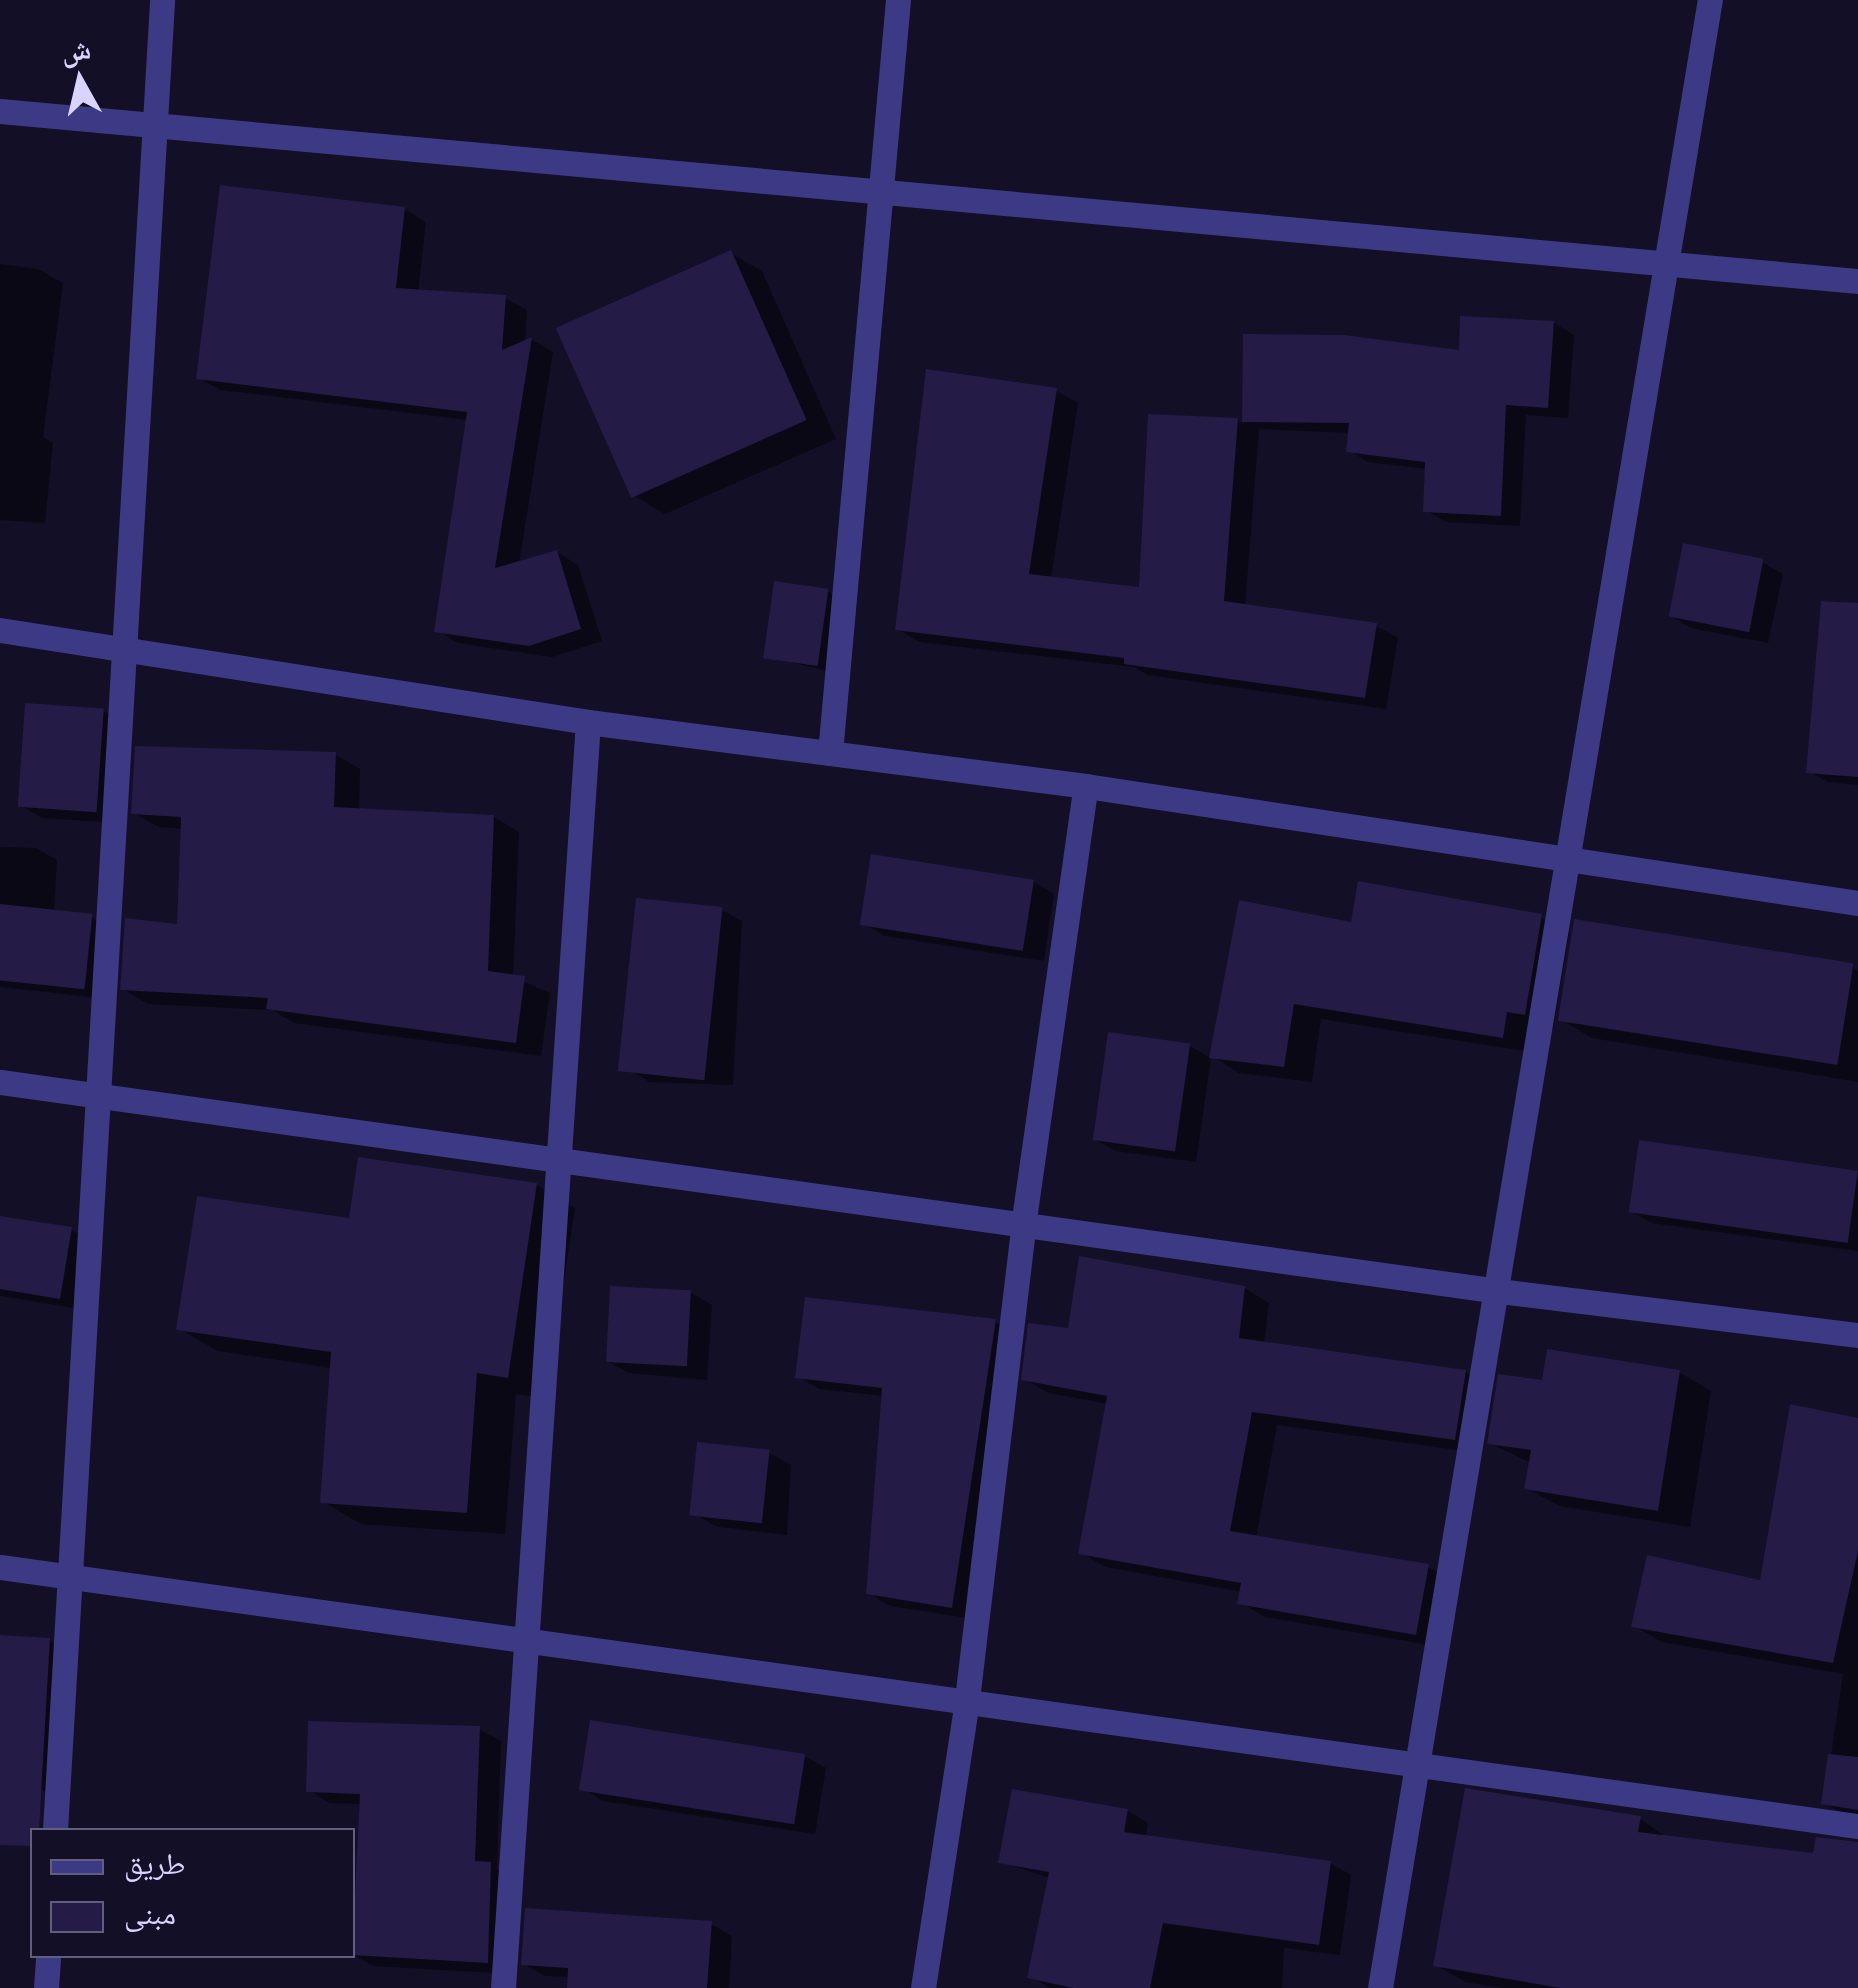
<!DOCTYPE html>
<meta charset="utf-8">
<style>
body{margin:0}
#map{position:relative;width:1858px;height:1988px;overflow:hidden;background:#130f26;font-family:Montserrat,"Noto Naskh Arabic",sans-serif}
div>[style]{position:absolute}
.shadow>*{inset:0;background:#0007}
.building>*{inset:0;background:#241b47;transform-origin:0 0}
.minor>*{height:25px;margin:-12.5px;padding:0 12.5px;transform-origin:12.5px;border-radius:12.5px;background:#3d3a85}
span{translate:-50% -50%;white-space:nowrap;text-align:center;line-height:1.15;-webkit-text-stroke:8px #130f26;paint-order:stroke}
.legend{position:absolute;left:30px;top:1828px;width:325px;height:130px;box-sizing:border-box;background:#130f26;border:2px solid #625e7d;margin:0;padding:12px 18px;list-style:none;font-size:30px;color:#d9d4ff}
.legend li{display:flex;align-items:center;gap:20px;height:50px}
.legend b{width:50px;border:2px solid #625e7d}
.north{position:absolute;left:30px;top:30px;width:100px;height:100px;-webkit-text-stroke:8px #130f26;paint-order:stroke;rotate:352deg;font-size:28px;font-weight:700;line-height:40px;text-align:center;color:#d9d4ff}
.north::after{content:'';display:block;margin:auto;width:35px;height:45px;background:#d9d4ff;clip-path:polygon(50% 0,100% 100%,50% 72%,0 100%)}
</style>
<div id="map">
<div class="shadow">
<i style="clip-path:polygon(404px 209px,426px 222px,418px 292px,505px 298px,527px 310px,525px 343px,532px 340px,553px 352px,519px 564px,557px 552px,578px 565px,602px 641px,552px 657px,458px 643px,437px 630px,468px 420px,220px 390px,199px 378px)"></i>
<i style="clip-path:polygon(730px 253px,762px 271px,836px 439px,665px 514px,633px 495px)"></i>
<i style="clip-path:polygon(0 264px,38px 269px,63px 283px,43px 437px,53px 443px,45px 523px,0 520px)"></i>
<i style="clip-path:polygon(1554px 323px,1574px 335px,1568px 418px,1526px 415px,1520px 526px,1446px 522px,1425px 510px,1427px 469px,1368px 462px,1348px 450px,1350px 433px,1259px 429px,1245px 606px,1376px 626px,1398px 638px,1386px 709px,1148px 675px,1134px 667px,919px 642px,898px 629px,1056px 391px,1078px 403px,1051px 579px,1141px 590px,1237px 420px,1244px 424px,1245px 336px,1461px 352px)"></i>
<i style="clip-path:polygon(1762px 562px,1783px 574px,1768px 643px,1691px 628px,1670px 615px)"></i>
<i style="clip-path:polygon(828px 591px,838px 597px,827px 671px,765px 656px)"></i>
<i style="clip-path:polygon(1858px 698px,1858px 785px,1828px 782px,1808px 771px)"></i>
<i style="clip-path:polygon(104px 711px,125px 723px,119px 823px,42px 818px,20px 805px)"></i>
<i style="clip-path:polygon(335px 754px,360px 769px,359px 811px,494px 817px,519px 832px,513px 977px,550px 993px,541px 1056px,294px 1023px,272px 1010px,148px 1004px,123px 989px,179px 927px,183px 829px,159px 827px,133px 813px)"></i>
<i style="clip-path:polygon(0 847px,36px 848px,57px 860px,54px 912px,91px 917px,112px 929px,108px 999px,0 987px)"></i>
<i style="clip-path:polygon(1033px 881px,1054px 894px,1044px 961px,885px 936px,863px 923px)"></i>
<i style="clip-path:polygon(722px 910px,742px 921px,733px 1085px,649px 1082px,630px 1070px)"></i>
<i style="clip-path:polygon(1541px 917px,1569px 933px,1553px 1030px,1535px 1027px,1531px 1052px,1321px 1019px,1312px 1082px,1239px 1073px,1212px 1056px,1353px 925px)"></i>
<i style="clip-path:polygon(1853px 968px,1858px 971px,1858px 1082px,1592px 1038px,1560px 1019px)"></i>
<i style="clip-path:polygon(1190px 1046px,1211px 1058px,1196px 1162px,1116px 1151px,1095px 1139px)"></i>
<i style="clip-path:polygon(1858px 1172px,1858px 1251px,1652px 1223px,1631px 1211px)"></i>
<i style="clip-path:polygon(536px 1185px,575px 1208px,546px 1398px,516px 1394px,505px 1534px,361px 1524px,322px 1501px,332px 1368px,218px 1351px,179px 1329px)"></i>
<i style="clip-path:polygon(0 1218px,71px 1230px,92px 1242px,81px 1309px,0 1296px)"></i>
<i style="clip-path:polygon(1244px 1288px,1269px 1303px,1264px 1344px,1465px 1372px,1490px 1387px,1479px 1453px,1277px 1425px,1256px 1538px,1428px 1567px,1453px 1581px,1441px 1647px,1265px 1617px,1240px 1602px,1242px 1592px,1106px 1567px,1081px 1553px,1108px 1404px,1049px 1393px,1024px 1379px,1070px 1331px)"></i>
<i style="clip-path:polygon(690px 1292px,712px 1305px,707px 1380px,629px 1373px,607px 1361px)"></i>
<i style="clip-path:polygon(995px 1322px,1016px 1334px,974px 1619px,890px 1606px,869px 1593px,884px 1396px,819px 1389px,797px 1376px)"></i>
<i style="clip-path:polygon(1679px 1372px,1711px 1391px,1690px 1527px,1559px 1506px,1527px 1488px,1531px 1463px,1489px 1443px,1544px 1383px)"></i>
<i style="clip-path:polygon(1858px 1421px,1858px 1821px,1824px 1803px,1843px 1674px,1662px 1642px,1634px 1626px,1762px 1583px)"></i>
<i style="clip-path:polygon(769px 1453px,791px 1465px,787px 1535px,718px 1527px,696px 1515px)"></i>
<i style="clip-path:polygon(0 1637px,49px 1640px,71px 1653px,63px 1792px,0 1787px)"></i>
<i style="clip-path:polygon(479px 1729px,501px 1741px,497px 1869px,512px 1877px,509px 1974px,374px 1966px,352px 1954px,361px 1804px,330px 1803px,309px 1790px)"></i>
<i style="clip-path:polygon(804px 1756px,826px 1768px,815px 1834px,603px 1801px,582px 1788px)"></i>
<i style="clip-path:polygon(1128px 1811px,1148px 1823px,1146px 1837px,1330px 1863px,1351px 1875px,1340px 1955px,1284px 1948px,1282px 1988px,1050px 1988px,1030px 1976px,1050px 1878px,1001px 1862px)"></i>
<i style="clip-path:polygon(1640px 1819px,1669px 1839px,1816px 1856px,1858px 1843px,1858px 1988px,1503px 1988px,1465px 1982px,1436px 1965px)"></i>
<i style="clip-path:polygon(711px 1924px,732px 1936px,729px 1988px,569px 1988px,570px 1977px,545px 1976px,523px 1964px)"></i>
</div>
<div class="building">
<i style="clip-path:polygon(220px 185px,405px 207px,396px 288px,506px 295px,502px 350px,532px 337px,495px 568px,557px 550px,581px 629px,529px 646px,434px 632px,467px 412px,196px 379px)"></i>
<i style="left:731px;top:250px;width:186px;height:192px;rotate:66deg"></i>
<i style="clip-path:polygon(1460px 316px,1554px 321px,1548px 408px,1506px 405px,1501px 516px,1423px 512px,1425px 462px,1346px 452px,1349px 423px,1242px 422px,1243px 334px,1344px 335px,1459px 350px)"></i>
<i style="clip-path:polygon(926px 369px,1057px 388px,1029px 574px,1139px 587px,1148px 414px,1238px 418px,1224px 601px,1377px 623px,1365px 698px,1124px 664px,1124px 658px,895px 630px)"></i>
<i style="left:1683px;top:543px;width:82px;height:75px;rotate:11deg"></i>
<i style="left:774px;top:581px;width:55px;height:78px;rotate:8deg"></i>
<i style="clip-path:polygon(1821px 601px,1858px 603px,1858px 777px,1806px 773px)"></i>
<i style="left:25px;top:703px;width:79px;height:104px;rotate:4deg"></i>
<i style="clip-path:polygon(135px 746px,336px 752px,334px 807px,494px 815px,488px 971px,525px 976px,516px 1043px,266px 1009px,268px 998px,120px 990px,125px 918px,177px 924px,181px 817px,131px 814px)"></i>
<i style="left:871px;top:854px;width:165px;height:72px;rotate:9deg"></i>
<i style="clip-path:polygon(1358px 881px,1542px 914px,1525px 1015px,1507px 1012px,1503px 1038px,1294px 1004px,1284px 1067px,1209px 1058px,1239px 900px,1351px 922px)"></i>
<i style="left:636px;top:898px;width:87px;height:174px;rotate:6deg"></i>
<i style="left:0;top:904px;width:93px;height:76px;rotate:6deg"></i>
<i style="left:1574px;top:919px;width:283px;height:103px;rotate:9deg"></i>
<i style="left:1108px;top:1032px;width:83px;height:109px;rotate:8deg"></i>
<i style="left:1639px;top:1140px;width:221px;height:73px;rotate:8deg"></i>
<i style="clip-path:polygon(358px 1157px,537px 1183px,508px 1378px,477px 1373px,467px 1513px,320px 1503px,331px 1352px,176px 1330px,197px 1196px,349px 1218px)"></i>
<i style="clip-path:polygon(0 1216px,72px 1227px,60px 1299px,0 1289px)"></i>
<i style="clip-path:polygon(1079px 1256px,1245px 1286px,1239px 1338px,1466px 1370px,1455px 1440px,1252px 1412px,1230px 1531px,1429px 1564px,1416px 1635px,1237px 1604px,1241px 1583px,1078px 1554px,1107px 1396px,1021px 1380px,1028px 1323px,1068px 1328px)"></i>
<i style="left:610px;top:1286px;width:81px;height:76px;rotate:3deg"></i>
<i style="clip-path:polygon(805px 1297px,996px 1319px,952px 1608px,866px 1594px,882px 1388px,795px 1378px)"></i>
<i style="clip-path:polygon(1547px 1349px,1680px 1370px,1658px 1511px,1524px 1489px,1531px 1450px,1487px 1444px,1498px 1374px,1542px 1380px)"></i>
<i style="clip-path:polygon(1790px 1404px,1858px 1418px,1858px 1551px,1833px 1663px,1631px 1627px,1647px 1555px,1760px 1580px)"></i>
<i style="left:697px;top:1442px;width:73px;height:74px;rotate:6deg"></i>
<i style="clip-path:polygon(0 1635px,50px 1638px,39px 1830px,32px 1830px,32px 1846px,0 1845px)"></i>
<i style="left:590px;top:1720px;width:218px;height:71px;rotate:9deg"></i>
<i style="clip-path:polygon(308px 1721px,480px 1726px,475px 1861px,491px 1862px,488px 1963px,352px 1955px,360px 1794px,306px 1792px)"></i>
<i style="clip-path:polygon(1828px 1754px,1858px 1757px,1858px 1810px,1821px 1804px)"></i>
<i style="clip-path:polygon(1465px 1788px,1641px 1816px,1638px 1832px,1813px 1853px,1816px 1837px,1858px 1842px,1858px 1988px,1560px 1988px,1433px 1966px)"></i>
<i style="clip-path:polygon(1012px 1789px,1128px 1809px,1124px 1832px,1331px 1861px,1319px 1945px,1163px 1923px,1150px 1988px,1073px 1988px,1027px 1978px,1049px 1872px,998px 1863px)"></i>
<i style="clip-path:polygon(525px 1908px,712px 1921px,707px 1988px,567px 1988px,568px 1968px,521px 1965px)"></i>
</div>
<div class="minor">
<i style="left:0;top:111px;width:1866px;rotate:5.23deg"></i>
<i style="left:0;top:630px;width:595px;rotate:8.89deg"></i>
<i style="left:588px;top:722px;width:502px;rotate:7.32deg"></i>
<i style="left:1086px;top:786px;width:781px;rotate:8.62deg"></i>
<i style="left:830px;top:753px;width:756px;rotate:-84.84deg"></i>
<i style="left:0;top:1082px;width:1505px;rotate:7.94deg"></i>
<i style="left:1491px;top:1290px;width:370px;rotate:7deg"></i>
<i style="left:0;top:1567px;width:1876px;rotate:7.94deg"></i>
<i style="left:55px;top:1830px;width:1833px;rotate:-86.65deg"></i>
<i style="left:46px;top:1988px;width:32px;rotate:-86deg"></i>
<i style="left:503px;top:1988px;width:1269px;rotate:-86.16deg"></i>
<i style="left:923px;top:1988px;width:292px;rotate:-81.3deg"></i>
<i style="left:967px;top:1699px;width:476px;rotate:-83.2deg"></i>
<i style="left:1023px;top:1226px;width:444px;rotate:-81.9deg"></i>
<i style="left:1380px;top:1988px;width:2015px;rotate:-80.58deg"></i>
</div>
<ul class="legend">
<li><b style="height:12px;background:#3d3a85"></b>طريق</li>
<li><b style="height:28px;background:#241b47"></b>مبنى</li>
</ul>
<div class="north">ش</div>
</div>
